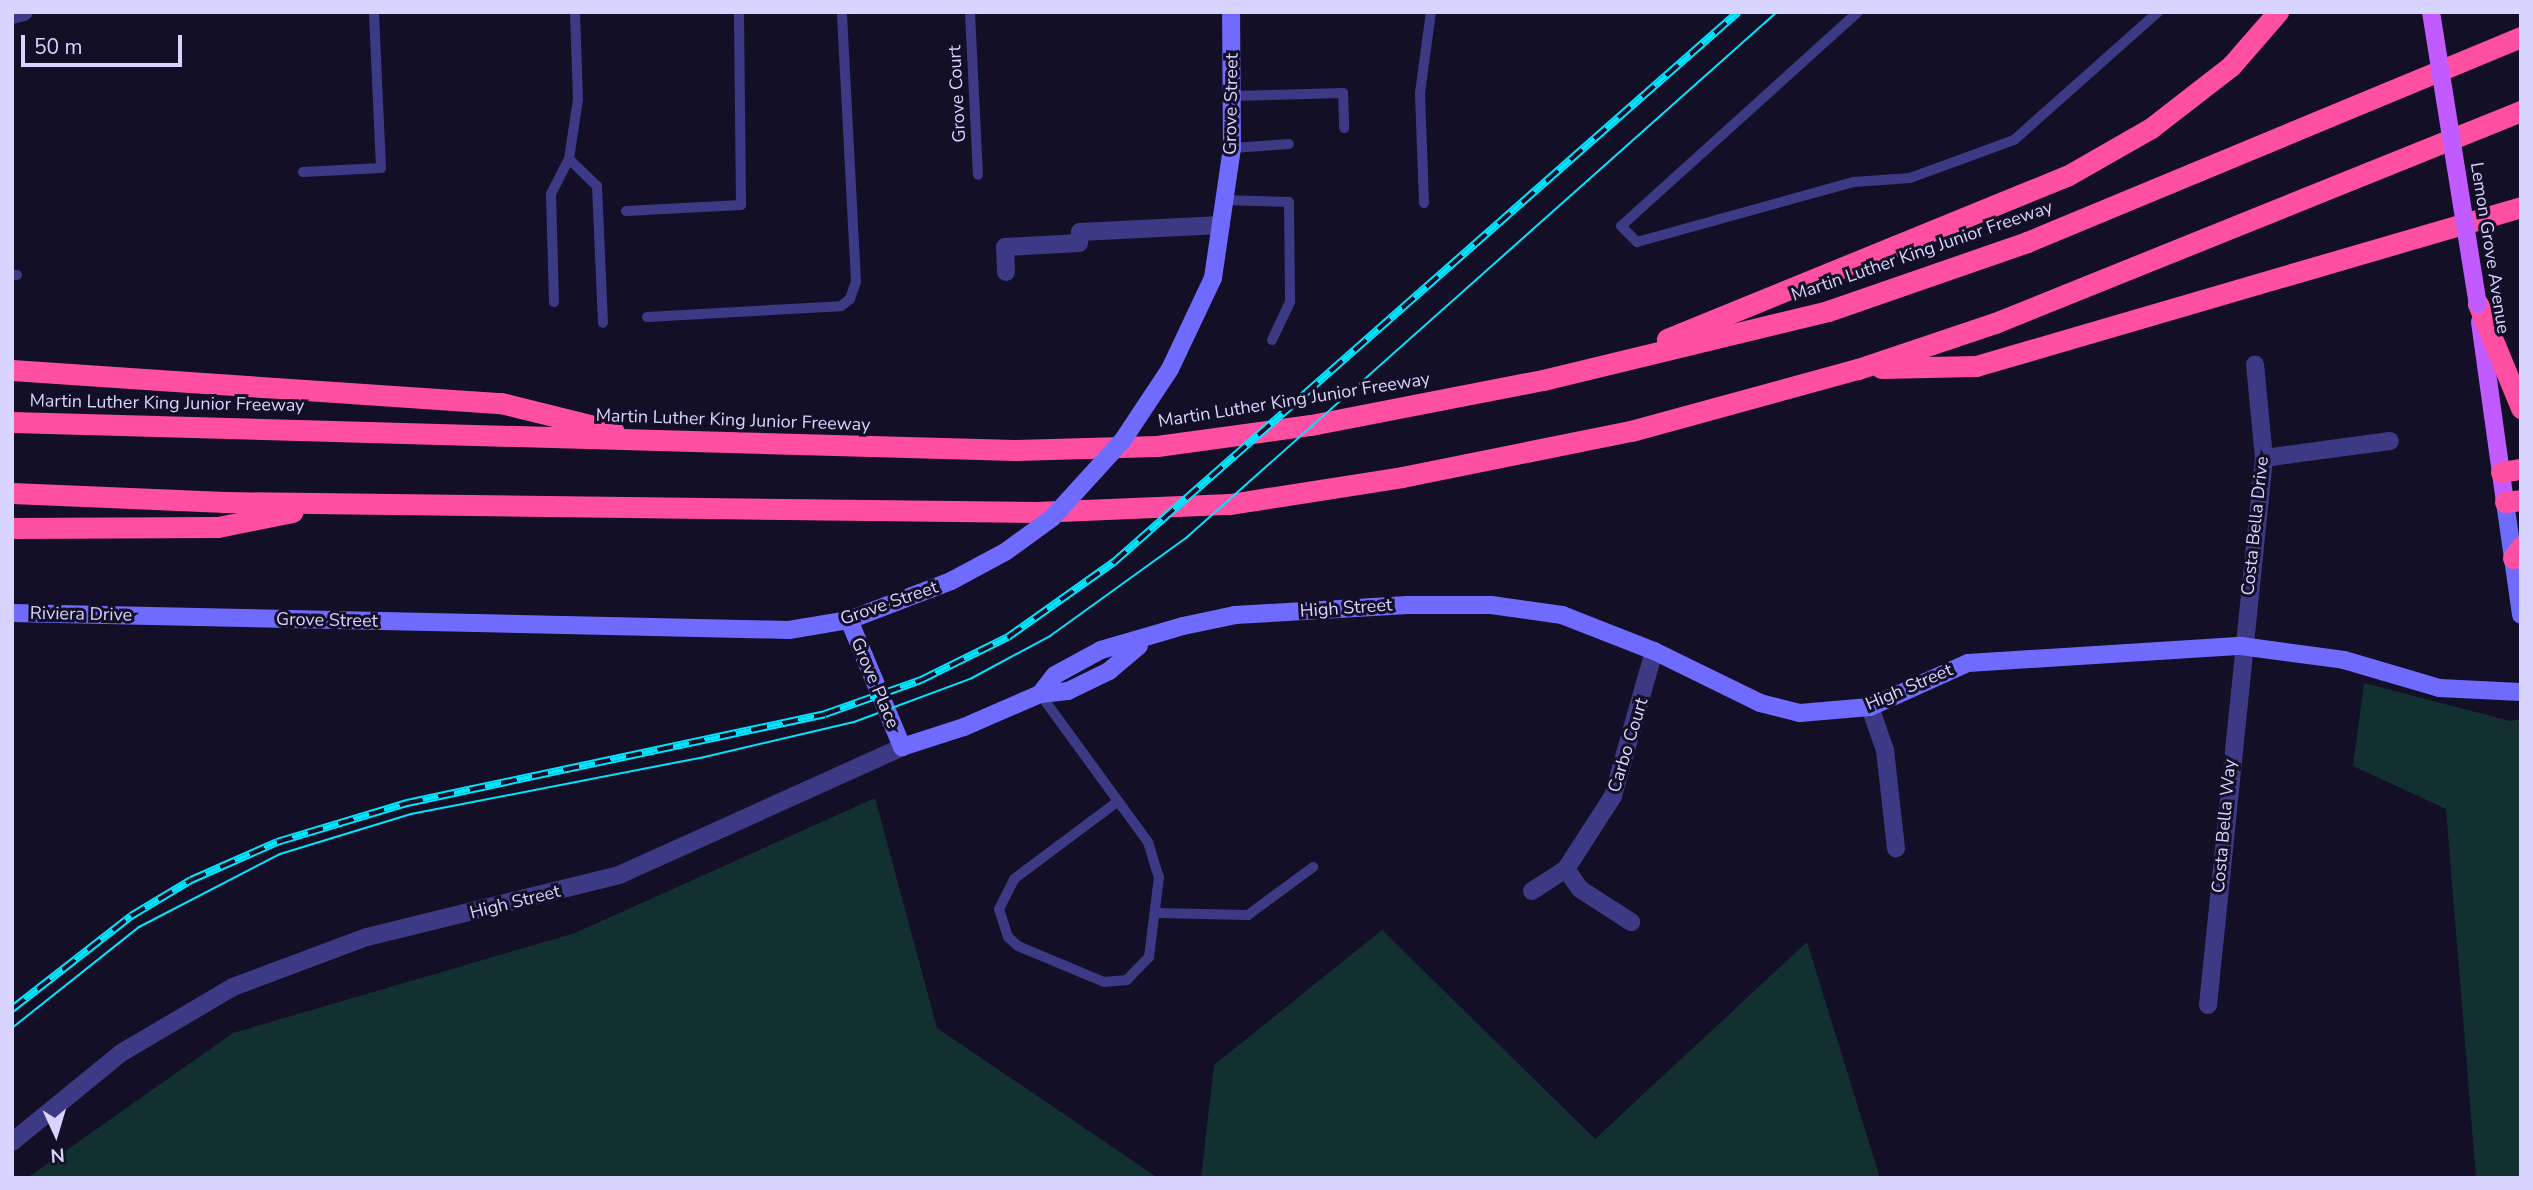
<!DOCTYPE html>
<style>
body{margin:0}
#map{position:relative;width:2533px;height:1190px;overflow:hidden;background:#130f26;font-family:"Nunito Sans",sans-serif}
div>[style]{position:absolute}
.green>*{inset:0;background:#12302f}
.service>*{height:10px;margin:-5px;padding:0 5px;transform-origin:5px;border-radius:5px;background:#3d3a85}
.minor>*{height:18px;margin:-9px;padding:0 9px;transform-origin:9px;border-radius:9px;background:#3d3a85}
.tertiary>*{height:18px;margin:-9px;padding:0 9px;transform-origin:9px;border-radius:9px;background:#3d3a85}
.secondary>*{height:18px;margin:-9px;padding:0 9px;transform-origin:9px;border-radius:9px;background:#6f6bff}
.primary>*{height:18px;margin:-9px;padding:0 9px;transform-origin:9px;border-radius:9px;background:#c25bff}
.motorway>*{height:21px;margin:-10.5px;padding:0 10.5px;transform-origin:10.5px;border-radius:10.5px;background:#ff4fa3}
.tram>*{height:2px;margin:-1px;padding:0 1px;transform-origin:1px;border-radius:1px;background:#00e5ff}
.rail>*{height:8px;margin-top:-4px;transform-origin:0;background:repeating-linear-gradient(90deg,#130f26 0 16px,#00e5ff 0 32px);box-sizing:border-box;border-block:2px solid #00e5ff}
.secondary-bridge>*{height:18px;margin:-9px;padding:0 9px;transform-origin:9px;border-radius:9px;background:#6f6bff}
.primary-bridge>*{height:18px;margin:-9px;padding:0 9px;transform-origin:9px;border-radius:9px;background:#c25bff}
span{translate:-50% -50%;white-space:nowrap;text-align:center;line-height:1.15;-webkit-text-stroke:6px #130f26;paint-order:stroke}
.street-label{font-size:18px;color:#d9d4ff}
.frame{position:absolute;inset:0;border:14px solid #d9d4ff;pointer-events:none}
.north{position:absolute;left:21px;top:1099px;width:70px;height:70px;-webkit-text-stroke:5px #130f26;paint-order:stroke;rotate:176deg;font-size:19px;font-weight:700;line-height:28px;text-align:center;color:#d9d4ff}
.north::after{content:'';display:block;margin:auto;width:24px;height:32px;background:#d9d4ff;clip-path:polygon(50% 0,100% 100%,50% 72%,0 100%)}
.scale{position:absolute;left:21px;top:35px;width:161px;height:32px;box-sizing:border-box;border:4px solid #d9d4ff;border-top:0;padding-left:9px;font-size:21px;line-height:24px;white-space:nowrap;color:#d9d4ff;-webkit-text-stroke:5px #130f26;paint-order:stroke}
</style>
<div id="map">
<div class="green">
<i style="clip-path:polygon(2364px 683px,2510px 721px,2521px 719px,2521px 1178px,2476px 1178px,2446px 809px,2353px 766px)"></i>
<i style="clip-path:polygon(875px 798px,937px 1028px,1158px 1178px,27px 1178px,233px 1033px,575px 933px)"></i>
<i style="clip-path:polygon(1382px 930px,1595px 1139px,1807px 942px,1880px 1178px,1201px 1178px,1214px 1065px)"></i>
</div>
<div class="service">
<i style="left:970px;top:12px;width:163px;rotate:87.2deg"></i>
<i style="left:1858px;top:12px;width:319px;rotate:137.9deg"></i>
<i style="left:1621px;top:226px;width:23px;rotate:45deg"></i>
<i style="left:1637px;top:242px;width:225px;rotate:-15.5deg"></i>
<i style="left:1854px;top:182px;width:56px;rotate:-4.1deg"></i>
<i style="left:1910px;top:178px;width:111px;rotate:-20.1deg"></i>
<i style="left:2014px;top:140px;width:193px;rotate:-41.6deg"></i>
<i style="left:1232px;top:96px;width:111px;rotate:-1.5deg"></i>
<i style="left:1343px;top:93px;width:35px;rotate:88deg"></i>
<i style="left:1232px;top:148px;width:57px;rotate:-4deg"></i>
<i style="left:569px;top:159px;width:39px;rotate:44deg"></i>
<i style="left:597px;top:186px;width:137px;rotate:87.5deg"></i>
<i style="left:303px;top:172px;width:78px;rotate:-2.9deg"></i>
<i style="left:381px;top:168px;width:156px;rotate:-92.6deg"></i>
<i style="left:1225px;top:200px;width:64px;rotate:1.8deg"></i>
<i style="left:1289px;top:202px;width:100px;rotate:89.4deg"></i>
<i style="left:1290px;top:302px;width:42px;rotate:115.3deg"></i>
<i style="left:1424px;top:203px;width:110px;rotate:-92.1deg"></i>
<i style="left:1420px;top:93px;width:82px;rotate:-82.3deg"></i>
<i style="left:626px;top:211px;width:115px;rotate:-3deg"></i>
<i style="left:741px;top:205px;width:193px;rotate:-90.6deg"></i>
<i style="left:12px;top:275px;width:5px"></i>
<i style="left:554px;top:302px;width:108px;rotate:-91.6deg"></i>
<i style="left:551px;top:194px;width:39px;rotate:-63deg"></i>
<i style="left:569px;top:159px;width:61px;rotate:-81.5deg"></i>
<i style="left:578px;top:99px;width:87px;rotate:-92deg"></i>
<i style="left:647px;top:317px;width:194px;rotate:-3.2deg"></i>
<i style="left:841px;top:306px;width:11px;rotate:-38deg"></i>
<i style="left:850px;top:299px;width:18px;rotate:-71deg"></i>
<i style="left:856px;top:282px;width:270px;rotate:-93deg"></i>
<i style="left:1040px;top:694px;width:183px;rotate:53.9deg"></i>
<i style="left:1148px;top:842px;width:37px;rotate:73deg"></i>
<i style="left:1159px;top:877px;width:81px;rotate:97.1deg"></i>
<i style="left:1149px;top:957px;width:32px;rotate:134deg"></i>
<i style="left:1127px;top:980px;width:23px;rotate:175deg"></i>
<i style="left:1104px;top:982px;width:93px;rotate:-157.3deg"></i>
<i style="left:1018px;top:946px;width:13px;rotate:-138deg"></i>
<i style="left:1008px;top:937px;width:29px;rotate:-108deg"></i>
<i style="left:999px;top:909px;width:34px;rotate:-63deg"></i>
<i style="left:1014px;top:879px;width:129px;rotate:-36.8deg"></i>
<i style="left:1157px;top:913px;width:91px;rotate:1.3deg"></i>
<i style="left:1248px;top:915px;width:81px;rotate:-36.4deg"></i>
</div>
<div class="minor">
<i style="left:12px;top:15px;width:12px;rotate:-14deg"></i>
<i style="left:1006px;top:272px;width:25px;rotate:-92deg"></i>
<i style="left:1005px;top:247px;width:74px;rotate:-3.1deg"></i>
<i style="left:1079px;top:243px;width:11px;rotate:-85deg"></i>
<i style="left:1080px;top:232px;width:141px;rotate:-2.8deg"></i>
<i style="left:2264px;top:458px;width:127px;rotate:-7.7deg"></i>
<i style="left:1870px;top:707px;width:46px;rotate:70.8deg"></i>
<i style="left:1885px;top:750px;width:99px;rotate:83.6deg"></i>
<i style="left:1566px;top:869px;width:24px;rotate:55deg"></i>
<i style="left:1580px;top:889px;width:61px;rotate:32.9deg"></i>
<i style="left:1532px;top:891px;width:40px;rotate:-32.9deg"></i>
<i style="left:1566px;top:869px;width:87px;rotate:-57.2deg"></i>
<i style="left:1613px;top:796px;width:151px;rotate:-74.2deg"></i>
<i style="left:2208px;top:1005px;width:550px;rotate:-84.15deg"></i>
<i style="left:2264px;top:458px;width:94px;rotate:-95.5deg"></i>
</div>
<div class="tertiary">
<i style="left:12px;top:1142px;width:141px;rotate:-39.2deg"></i>
<i style="left:121px;top:1053px;width:130px;rotate:-30.5deg"></i>
<i style="left:233px;top:987px;width:143px;rotate:-20.5deg"></i>
<i style="left:367px;top:937px;width:260px;rotate:-13.8deg"></i>
<i style="left:619px;top:875px;width:311px;rotate:-24.3deg"></i>
</div>
<div class="secondary">
<i style="left:1170px;top:369px;width:101px;rotate:-64.7deg"></i>
<i style="left:1213px;top:278px;width:131px;rotate:-81.7deg"></i>
<i style="left:1232px;top:148px;width:136px;rotate:-90.4deg"></i>
<i style="left:2505px;top:502px;width:114px;rotate:81.9deg"></i>
<i style="left:12px;top:613px;width:777px;rotate:1.25deg"></i>
<i style="left:789px;top:630px;width:61px;rotate:-9.5deg"></i>
<i style="left:849px;top:620px;width:109px;rotate:-20.9deg"></i>
<i style="left:951px;top:581px;width:61px;rotate:-28.2deg"></i>
<i style="left:849px;top:620px;width:138px;rotate:67.3deg"></i>
<i style="left:902px;top:747px;width:65px;rotate:-17.9deg"></i>
<i style="left:964px;top:727px;width:83px;rotate:-23.5deg"></i>
<i style="left:1040px;top:694px;width:28px;rotate:-6deg"></i>
<i style="left:1068px;top:691px;width:46px;rotate:-26deg"></i>
<i style="left:1109px;top:671px;width:39px;rotate:-40deg"></i>
<i style="left:1040px;top:694px;width:24px;rotate:-52deg"></i>
<i style="left:1055px;top:675px;width:52px;rotate:-28.5deg"></i>
<i style="left:1101px;top:650px;width:85px;rotate:-16.3deg"></i>
<i style="left:1183px;top:626px;width:53px;rotate:-11.9deg"></i>
<i style="left:1235px;top:615px;width:173px;rotate:-3.3deg"></i>
<i style="left:1408px;top:605px;width:83px"></i>
<i style="left:1491px;top:605px;width:72px;rotate:8deg"></i>
<i style="left:1562px;top:615px;width:99px;rotate:21.4deg"></i>
<i style="left:1654px;top:651px;width:118px;rotate:26.1deg"></i>
<i style="left:1760px;top:703px;width:41px;rotate:14deg"></i>
<i style="left:1800px;top:713px;width:70px;rotate:-4.9deg"></i>
<i style="left:1870px;top:707px;width:107px;rotate:-24.2deg"></i>
<i style="left:1968px;top:663px;width:274px;rotate:-3.6deg"></i>
<i style="left:2241px;top:646px;width:104px;rotate:7.7deg"></i>
<i style="left:2344px;top:660px;width:99px;rotate:16.4deg"></i>
<i style="left:2439px;top:688px;width:82px;rotate:2.8deg"></i>
</div>
<div class="primary">
<i style="left:2480px;top:322px;width:182px;rotate:82.1deg"></i>
</div>
<div class="motorway">
<i style="left:2478px;top:304px;width:113px;rotate:67.5deg"></i>
<i style="left:1667px;top:339px;width:432px;rotate:-22.2deg"></i>
<i style="left:2067px;top:176px;width:97px;rotate:-29.7deg"></i>
<i style="left:2151px;top:128px;width:101px;rotate:-37.8deg"></i>
<i style="left:2231px;top:66px;width:72px;rotate:-49deg"></i>
<i style="left:1881px;top:368px;width:95px;rotate:-1.2deg"></i>
<i style="left:1976px;top:366px;width:568px;rotate:-16.26deg"></i>
<i style="left:12px;top:370px;width:490px;rotate:3.9deg"></i>
<i style="left:501px;top:403px;width:116px;rotate:13.9deg"></i>
<i style="left:12px;top:422px;width:1003px;rotate:1.6deg"></i>
<i style="left:1015px;top:450px;width:142px;rotate:-1.6deg"></i>
<i style="left:1157px;top:446px;width:155px;rotate:-7.8deg"></i>
<i style="left:1311px;top:425px;width:236px;rotate:-11deg"></i>
<i style="left:1543px;top:380px;width:293px;rotate:-13.6deg"></i>
<i style="left:1828px;top:311px;width:211px;rotate:-19.1deg"></i>
<i style="left:2027px;top:242px;width:535px;rotate:-22.54deg"></i>
<i style="left:2501px;top:472px;width:20px;rotate:-9deg"></i>
<i style="left:12px;top:493px;width:213px;rotate:2.4deg"></i>
<i style="left:225px;top:502px;width:811px;rotate:0.71deg"></i>
<i style="left:1036px;top:512px;width:194px;rotate:-2.4deg"></i>
<i style="left:1230px;top:504px;width:174px;rotate:-8.9deg"></i>
<i style="left:1402px;top:477px;width:234px;rotate:-11.4deg"></i>
<i style="left:1631px;top:431px;width:235px;rotate:-15.3deg"></i>
<i style="left:1858px;top:369px;width:145px;rotate:-18.6deg"></i>
<i style="left:1995px;top:323px;width:567px;rotate:-21.95deg"></i>
<i style="left:2505px;top:502px;width:16px;rotate:-7deg"></i>
<i style="left:12px;top:528px;width:206px;rotate:-0.3deg"></i>
<i style="left:218px;top:527px;width:76px;rotate:-11.5deg"></i>
<i style="left:2513px;top:558px;width:14px;rotate:-54deg"></i>
</div>
<div class="tram">
<i style="left:12px;top:1028px;width:162px;rotate:-38.5deg"></i>
<i style="left:139px;top:927px;width:159px;rotate:-27.4deg"></i>
<i style="left:280px;top:854px;width:137px;rotate:-17deg"></i>
<i style="left:411px;top:814px;width:294px;rotate:-11deg"></i>
<i style="left:700px;top:758px;width:158px;rotate:-13.2deg"></i>
<i style="left:854px;top:722px;width:126px;rotate:-20.4deg"></i>
<i style="left:972px;top:678px;width:89px;rotate:-28.3deg"></i>
<i style="left:1050px;top:636px;width:168px;rotate:-35.8deg"></i>
<i style="left:1186px;top:538px;width:791px;rotate:-41.67deg"></i>
</div>
<div class="rail">
<i style="left:12px;top:1009px;width:151px;rotate:-38deg"></i>
<i style="left:131px;top:916px;width:70px;rotate:-31deg"></i>
<i style="left:191px;top:880px;width:94px;rotate:-23.8deg"></i>
<i style="left:277px;top:842px;width:136px;rotate:-16.7deg"></i>
<i style="left:407px;top:803px;width:427px;rotate:-12deg"></i>
<i style="left:825px;top:714px;width:102px;rotate:-19.5deg"></i>
<i style="left:921px;top:680px;width:97px;rotate:-26.3deg"></i>
<i style="left:1008px;top:637px;width:130px;rotate:-35.3deg"></i>
<i style="left:1114px;top:562px;width:832px;rotate:-41.39deg"></i>
</div>
<div class="secondary-bridge">
<i style="left:1005px;top:552px;width:58px;rotate:-35.9deg"></i>
<i style="left:1052px;top:518px;width:105px;rotate:-47.7deg"></i>
<i style="left:1123px;top:440px;width:85px;rotate:-56.5deg"></i>
</div>
<div class="primary-bridge">
<i style="left:2431px;top:12px;width:296px;rotate:80.9deg"></i>
</div>
<div class="street-label">
<span style="left:957px;top:94px;rotate:-93deg">Grove Court</span>
<span style="left:1231px;top:104px;rotate:-89deg">Grove Street</span>
<span style="left:2490px;top:248px;rotate:81deg">Lemon Grove Avenue</span>
<span style="left:1922px;top:251px;rotate:-19deg">Martin Luther King Junior Freeway</span>
<span style="left:1294px;top:400px;rotate:-9deg">Martin Luther King Junior Freeway</span>
<span style="left:167px;top:403px;rotate:1deg">Martin Luther King Junior Freeway</span>
<span style="left:733px;top:420px;rotate:2deg">Martin Luther King Junior Freeway</span>
<span style="left:2255px;top:526px;rotate:-84deg">Costa Bella Drive</span>
<span style="left:889px;top:603px;rotate:-19deg">Grove Street</span>
<span style="left:1346px;top:608px;rotate:-4deg">High Street</span>
<span style="left:81px;top:614px;rotate:1deg">Riviera Drive</span>
<span style="left:327px;top:620px;rotate:1deg">Grove Street</span>
<span style="left:875px;top:683px;rotate:67deg">Grove Place</span>
<span style="left:1909px;top:687px;rotate:-23deg">High Street</span>
<span style="left:1628px;top:745px;rotate:-73deg">Carbo Court</span>
<span style="left:2224px;top:826px;rotate:-85deg">Costa Bella Way</span>
<span style="left:515px;top:902px;rotate:-14deg">High Street</span>
</div>
<div class="frame"></div>
<div class="north">N</div>
<div class="scale">50 m</div>
</div>
